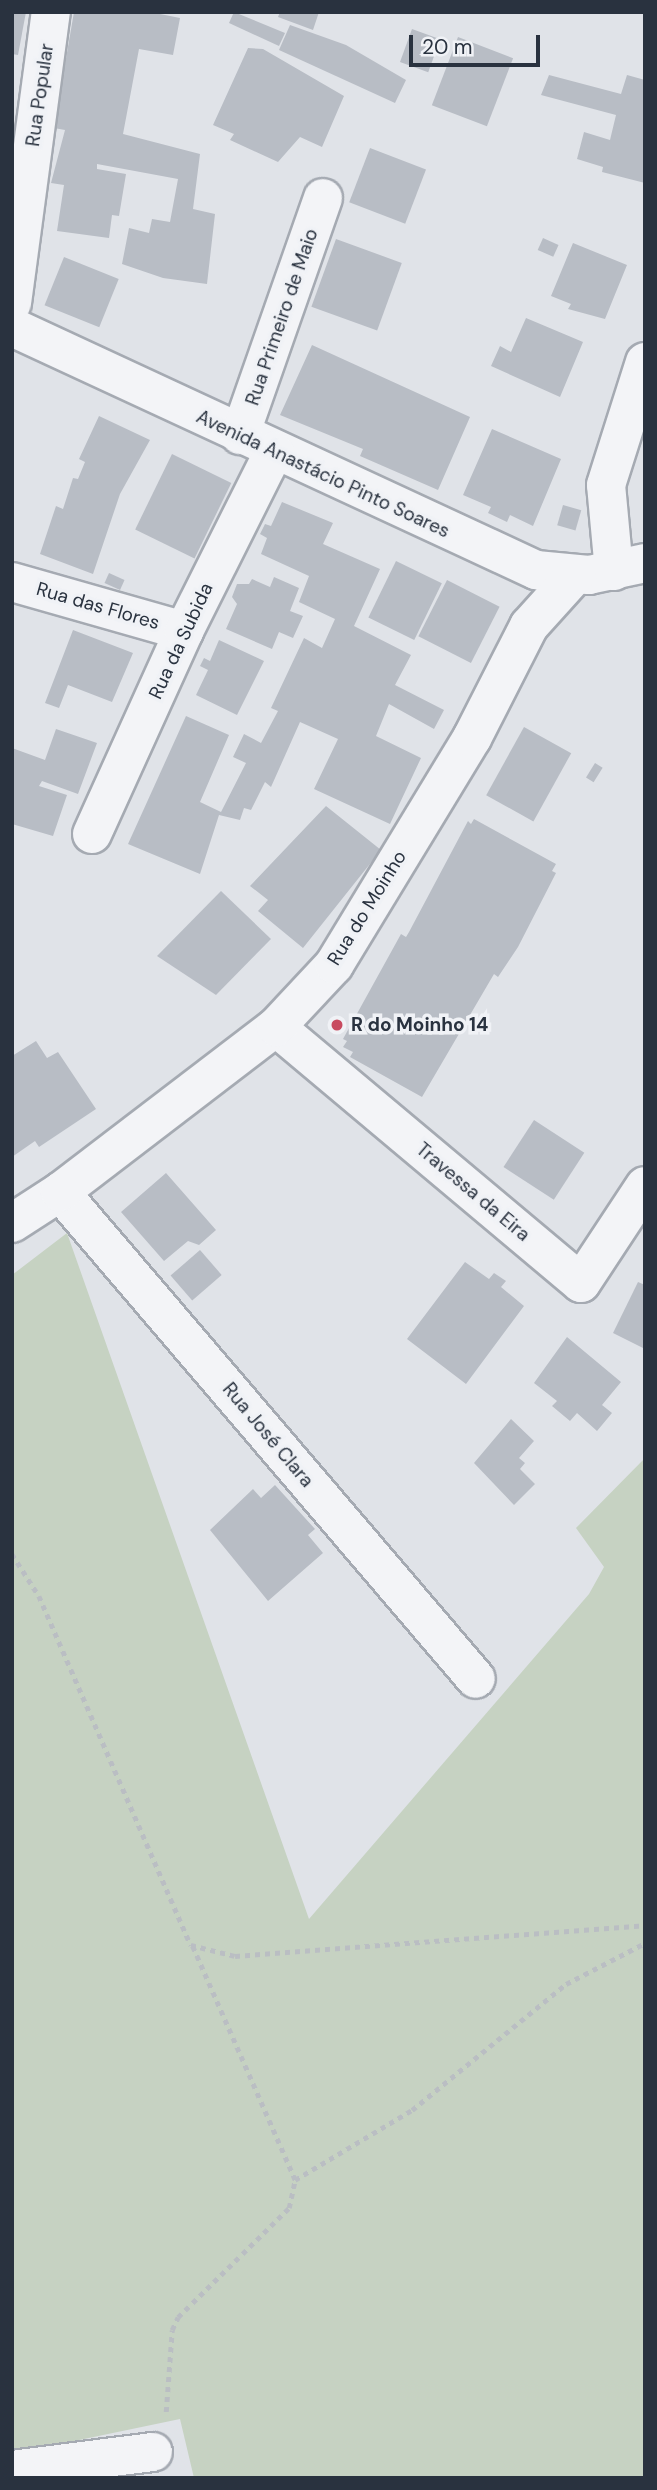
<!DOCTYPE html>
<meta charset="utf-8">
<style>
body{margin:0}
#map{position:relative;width:657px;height:2490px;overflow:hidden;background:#e0e3e8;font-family:"DM Sans",sans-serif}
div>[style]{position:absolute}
.green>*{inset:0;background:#c6d2c2}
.building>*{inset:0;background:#b8bdc5;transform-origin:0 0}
.path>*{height:4.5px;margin-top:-2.25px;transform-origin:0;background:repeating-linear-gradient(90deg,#babec3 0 5px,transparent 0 10px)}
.roads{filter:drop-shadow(2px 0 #a5aab2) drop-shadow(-2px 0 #a5aab2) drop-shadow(0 2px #a5aab2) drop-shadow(0 -2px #a5aab2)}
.minor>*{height:38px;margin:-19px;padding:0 19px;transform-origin:19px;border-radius:19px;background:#f3f4f7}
.dots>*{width:19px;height:19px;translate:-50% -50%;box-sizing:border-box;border:4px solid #f0f2f6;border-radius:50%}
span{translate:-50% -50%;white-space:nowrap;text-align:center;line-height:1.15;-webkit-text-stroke:7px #f0f2f6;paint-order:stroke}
.street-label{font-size:19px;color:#29323f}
.poi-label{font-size:19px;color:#29323f;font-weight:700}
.left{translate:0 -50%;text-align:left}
.frame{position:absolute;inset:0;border:14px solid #29323f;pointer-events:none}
.scale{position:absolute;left:409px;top:35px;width:131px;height:32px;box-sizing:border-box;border:4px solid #29323f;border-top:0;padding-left:9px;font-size:21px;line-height:24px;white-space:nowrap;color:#29323f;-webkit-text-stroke:5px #f0f2f6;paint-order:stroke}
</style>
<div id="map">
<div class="green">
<i style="clip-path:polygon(67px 1233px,309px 1919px,589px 1594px,604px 1567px,576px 1528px,645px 1458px,645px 2478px,194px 2478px,180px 2419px,12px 2454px,12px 1275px)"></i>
</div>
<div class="building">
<i style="clip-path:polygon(12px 12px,26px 12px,18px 55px,12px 54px)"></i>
<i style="clip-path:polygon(74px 12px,150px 12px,180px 18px,173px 55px,139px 49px,123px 134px,200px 154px,193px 209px,215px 214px,207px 284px,163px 278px,122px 264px,129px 228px,149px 233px,152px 219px,170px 222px,178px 179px,97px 164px,97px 169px,126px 174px,119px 216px,112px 215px,109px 238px,57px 231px,64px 185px,51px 183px,65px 130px,54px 128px)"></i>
<i style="clip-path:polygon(234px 12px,285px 33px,279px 46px,229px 23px)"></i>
<i style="clip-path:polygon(280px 12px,319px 12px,313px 30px,278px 17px)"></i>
<i style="clip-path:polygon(290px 25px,346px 45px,406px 80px,395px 103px,279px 50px)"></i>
<i style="left:412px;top:29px;width:30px;height:35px;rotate:20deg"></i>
<i style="left:458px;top:37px;width:59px;height:73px;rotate:21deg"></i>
<i style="clip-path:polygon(248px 48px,263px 49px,344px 96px,322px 147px,300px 137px,278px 162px,230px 140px,234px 134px,213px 125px)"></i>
<i style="clip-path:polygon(549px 75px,621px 94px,627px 75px,645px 80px,645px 183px,602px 172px,603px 167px,577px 159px,584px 132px,610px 140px,616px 115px,541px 95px)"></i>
<i style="left:370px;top:148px;width:60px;height:58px;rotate:21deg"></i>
<i style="left:543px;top:238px;width:17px;height:13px;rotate:24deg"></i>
<i style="left:336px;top:239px;width:70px;height:72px;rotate:20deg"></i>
<i style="clip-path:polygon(573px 243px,627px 265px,605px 319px,568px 309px,571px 304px,551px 296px)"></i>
<i style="left:64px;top:257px;width:59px;height:52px;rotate:22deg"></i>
<i style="clip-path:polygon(526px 318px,583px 342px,560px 397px,491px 366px,500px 346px,511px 352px)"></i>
<i style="clip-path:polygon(312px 345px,470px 417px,438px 490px,360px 456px,363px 449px,280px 415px)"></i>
<i style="clip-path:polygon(99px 416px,150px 440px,120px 494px,93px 574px,40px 554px,56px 506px,63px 509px,73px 478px,78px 479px,85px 462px,79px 459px)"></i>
<i style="clip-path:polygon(492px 429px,561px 459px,533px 526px,510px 515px,507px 522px,488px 513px,491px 507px,463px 495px)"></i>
<i style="left:172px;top:454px;width:66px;height:84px;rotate:26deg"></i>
<i style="clip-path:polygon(282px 502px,333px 523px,323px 544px,380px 569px,354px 626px,411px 655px,395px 685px,444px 710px,434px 729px,389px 704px,376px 736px,421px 758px,390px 824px,314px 789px,338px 739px,300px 722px,271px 787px,265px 782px,251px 810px,244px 808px,240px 820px,219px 815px,200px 874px,128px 844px,186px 716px,229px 735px,200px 802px,221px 812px,246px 763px,233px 757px,244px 734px,261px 743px,278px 711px,271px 708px,304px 638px,322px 648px,335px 619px,299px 602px,309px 576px,261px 554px,267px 538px,260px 534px,265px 524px,271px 526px)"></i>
<i style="left:563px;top:505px;width:19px;height:21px;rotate:16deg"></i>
<i style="left:396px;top:561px;width:51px;height:63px;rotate:26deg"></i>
<i style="left:109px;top:573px;width:17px;height:11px;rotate:24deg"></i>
<i style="clip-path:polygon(274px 577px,299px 588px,290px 611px,303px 616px,293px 638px,279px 632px,272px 649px,226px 629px,237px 604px,232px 597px,237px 584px,249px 584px,252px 579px,270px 587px)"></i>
<i style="left:447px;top:580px;width:59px;height:63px;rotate:27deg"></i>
<i style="clip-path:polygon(73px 630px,133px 653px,112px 702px,68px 685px,59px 708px,45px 703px)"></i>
<i style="clip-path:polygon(219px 640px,264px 661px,237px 715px,196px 695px,208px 670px,200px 666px,204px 658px,210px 661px)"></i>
<i style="left:524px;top:727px;width:54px;height:78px;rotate:29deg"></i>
<i style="clip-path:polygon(56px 729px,97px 743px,78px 794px,42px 781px,39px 786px,67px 795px,53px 836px,12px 824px,12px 748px,45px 760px)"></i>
<i style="left:595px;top:763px;width:9px;height:17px;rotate:32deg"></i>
<i style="clip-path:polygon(326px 806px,381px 850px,303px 948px,258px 911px,268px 900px,250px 886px)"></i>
<i style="clip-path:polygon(474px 819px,556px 864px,552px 871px,556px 873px,518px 947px,498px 977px,494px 974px,422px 1097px,350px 1057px,353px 1052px,343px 1047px,347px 1041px,343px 1039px,401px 934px,406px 937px,409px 932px,468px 821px,471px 824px)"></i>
<i style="clip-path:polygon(221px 891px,271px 939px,216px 995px,157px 956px)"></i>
<i style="clip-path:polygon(36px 1041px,47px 1058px,58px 1052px,96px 1109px,39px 1147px,35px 1141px,12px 1157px,12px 1056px)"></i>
<i style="left:534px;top:1120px;width:60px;height:56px;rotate:33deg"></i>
<i style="clip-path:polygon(166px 1173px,216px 1230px,199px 1245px,188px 1241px,164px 1261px,121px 1212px)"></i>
<i style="left:200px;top:1250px;width:33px;height:39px;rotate:49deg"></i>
<i style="clip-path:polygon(465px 1262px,489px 1279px,494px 1273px,506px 1281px,501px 1287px,524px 1306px,466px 1384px,407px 1339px)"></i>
<i style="clip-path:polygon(638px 1282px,645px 1285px,645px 1349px,613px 1333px)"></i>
<i style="clip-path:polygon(567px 1337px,621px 1382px,602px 1405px,612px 1413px,597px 1431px,577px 1413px,570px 1421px,552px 1406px,557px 1401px,534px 1383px)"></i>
<i style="clip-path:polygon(511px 1419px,534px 1441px,519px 1458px,525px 1463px,520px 1469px,535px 1484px,514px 1505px,474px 1463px)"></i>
<i style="clip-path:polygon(275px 1485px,315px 1529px,308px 1535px,323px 1553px,268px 1601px,210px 1530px,253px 1489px,261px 1498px)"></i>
</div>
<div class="path">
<i style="left:12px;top:1554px;width:50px;rotate:57.3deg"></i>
<i style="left:39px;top:1596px;width:381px;rotate:66.5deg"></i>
<i style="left:191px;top:1945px;width:45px;rotate:14deg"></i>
<i style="left:235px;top:1956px;width:411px;rotate:-4.3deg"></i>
<i style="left:295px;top:2180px;width:136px;rotate:-30.9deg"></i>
<i style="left:412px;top:2110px;width:199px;rotate:-39.3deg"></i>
<i style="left:566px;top:1984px;width:89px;rotate:-27.4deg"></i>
<i style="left:166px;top:2412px;width:82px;rotate:-85.8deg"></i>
<i style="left:172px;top:2330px;width:14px;rotate:-65deg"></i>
<i style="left:178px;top:2317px;width:156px;rotate:-44.5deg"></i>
<i style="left:289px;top:2208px;width:29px;rotate:-78deg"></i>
<i style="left:295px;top:2180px;width:257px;rotate:-113.7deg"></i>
</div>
<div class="roads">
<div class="minor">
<i style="left:12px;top:303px;width:294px;rotate:-82.4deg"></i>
<i style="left:12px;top:327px;width:578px;rotate:24.88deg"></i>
<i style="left:536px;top:570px;width:53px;rotate:5.4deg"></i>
<i style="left:589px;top:575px;width:57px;rotate:-12.1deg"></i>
<i style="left:240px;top:435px;width:251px;rotate:-70.7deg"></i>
<i style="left:614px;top:571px;width:86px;rotate:-95.3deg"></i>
<i style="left:606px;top:485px;width:129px;rotate:-72.4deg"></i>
<i style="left:12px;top:582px;width:179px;rotate:15.9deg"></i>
<i style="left:92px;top:834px;width:223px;rotate:-65.6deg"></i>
<i style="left:184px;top:631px;width:201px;rotate:-63.4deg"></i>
<i style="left:276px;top:1027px;width:398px;rotate:40deg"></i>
<i style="left:581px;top:1283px;width:116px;rotate:-56.6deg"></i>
<i style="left:60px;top:1192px;width:640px;rotate:49.5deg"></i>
<i style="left:12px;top:1223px;width:57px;rotate:-32.9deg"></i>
<i style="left:60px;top:1192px;width:272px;rotate:-37.4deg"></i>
<i style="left:276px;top:1027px;width:85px;rotate:-46.9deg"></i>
<i style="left:334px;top:965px;width:266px;rotate:-58.7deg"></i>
<i style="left:472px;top:738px;width:126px;rotate:-63deg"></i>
<i style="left:529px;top:626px;width:70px;rotate:-47.9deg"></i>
<i style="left:12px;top:2470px;width:142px;rotate:-7.3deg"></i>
</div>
</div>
<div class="dots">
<i style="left:337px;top:1025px;background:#c84b60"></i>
</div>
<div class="street-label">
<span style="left:40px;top:95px;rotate:-82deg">Rua Popular</span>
<span style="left:282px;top:317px;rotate:-71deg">Rua Primeiro de Maio</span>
<span style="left:323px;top:474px;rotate:25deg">Avenida Anastácio Pinto Soares</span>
<span style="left:98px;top:606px;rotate:16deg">Rua das Flores</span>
<span style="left:181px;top:641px;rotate:-65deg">Rua da Subida</span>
<span style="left:367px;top:908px;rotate:-58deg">Rua do Moinho</span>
<span style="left:473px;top:1192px;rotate:40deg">Travessa da Eira</span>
<span style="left:268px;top:1435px;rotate:50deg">Rua José Clara</span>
</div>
<div class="poi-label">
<span class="left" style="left:351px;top:1025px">R do Moinho 14</span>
</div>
<div class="frame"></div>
<div class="scale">20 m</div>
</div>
